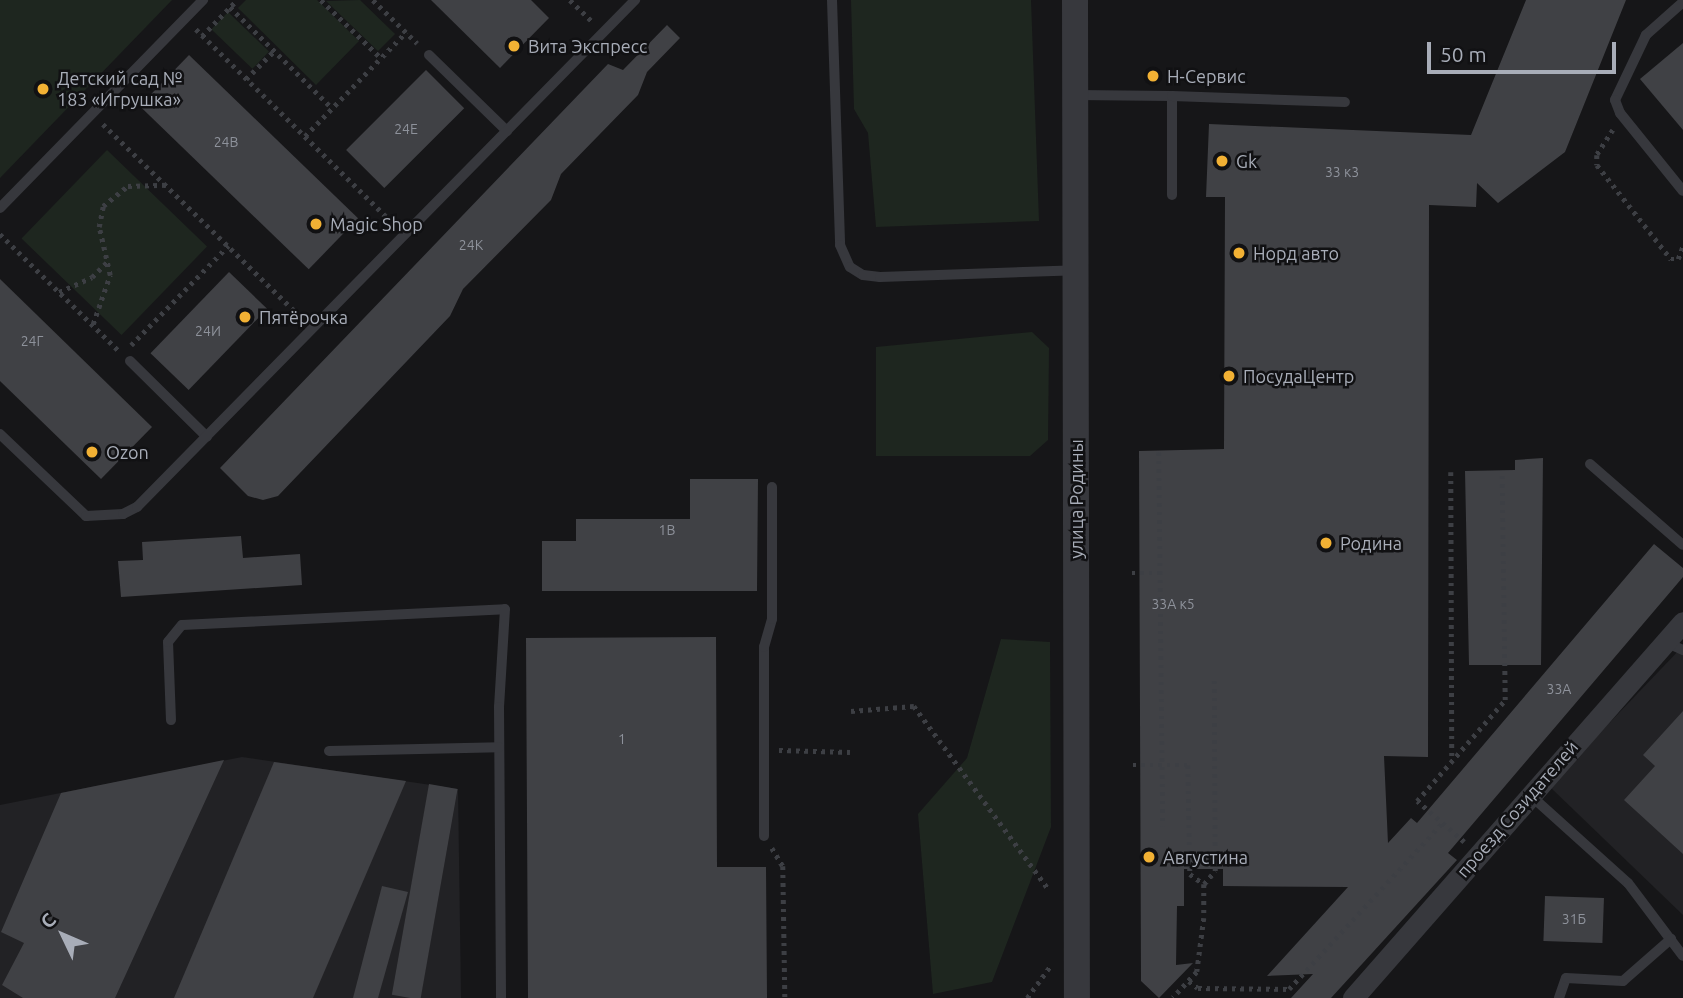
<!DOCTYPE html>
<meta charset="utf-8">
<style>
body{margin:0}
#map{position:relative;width:1683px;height:998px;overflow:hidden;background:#161618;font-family:Ubuntu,sans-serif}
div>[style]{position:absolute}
.built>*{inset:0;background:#222225}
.green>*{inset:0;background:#1e261f;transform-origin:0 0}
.building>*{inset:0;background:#404145;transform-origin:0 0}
.path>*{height:4.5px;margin-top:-2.25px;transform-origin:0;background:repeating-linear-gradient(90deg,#3d3f44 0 3.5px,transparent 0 8.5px)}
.service>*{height:10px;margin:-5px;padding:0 5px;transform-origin:5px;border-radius:5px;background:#37383d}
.minor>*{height:21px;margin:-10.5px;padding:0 10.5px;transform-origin:10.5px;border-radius:10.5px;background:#37383d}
.tertiary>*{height:26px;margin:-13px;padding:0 13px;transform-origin:13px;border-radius:13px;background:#37383d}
.dots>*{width:19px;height:19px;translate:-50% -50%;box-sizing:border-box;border:4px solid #111113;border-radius:50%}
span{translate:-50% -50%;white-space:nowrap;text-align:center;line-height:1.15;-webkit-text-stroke:5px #111113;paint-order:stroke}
.number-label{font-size:14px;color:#8e929b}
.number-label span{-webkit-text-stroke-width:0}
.poi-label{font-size:18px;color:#a8adb8}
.left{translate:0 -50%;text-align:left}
.street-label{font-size:18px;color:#a8adb8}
.north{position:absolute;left:28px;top:900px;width:70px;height:70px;-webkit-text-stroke:5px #111113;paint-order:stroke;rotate:314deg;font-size:19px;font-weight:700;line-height:28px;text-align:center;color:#a8adb8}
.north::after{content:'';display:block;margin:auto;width:24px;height:32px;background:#a8adb8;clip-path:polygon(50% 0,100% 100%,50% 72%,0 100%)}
.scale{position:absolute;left:1427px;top:42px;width:189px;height:32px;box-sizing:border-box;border:4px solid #a8adb8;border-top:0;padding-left:9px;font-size:21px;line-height:24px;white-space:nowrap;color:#a8adb8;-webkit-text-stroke:5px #111113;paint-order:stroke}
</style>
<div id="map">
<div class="built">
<i style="clip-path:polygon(1683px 646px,1683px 915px,1549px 786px)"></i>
<i style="clip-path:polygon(242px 757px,458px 789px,461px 998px,0 998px,0 805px)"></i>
</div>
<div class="green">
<i style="clip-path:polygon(0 0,172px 0,0 178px)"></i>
<i style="clip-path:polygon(246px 0,317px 0,359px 41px,316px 85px,238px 8px)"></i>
<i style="clip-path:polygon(360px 0,395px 34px,378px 51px,326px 1px)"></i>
<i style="clip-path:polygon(851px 0,1031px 0,1039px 221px,876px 227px,868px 133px,854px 109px)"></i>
<i style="left:228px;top:12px;width:57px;height:24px;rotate:44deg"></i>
<i style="left:107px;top:150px;width:139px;height:123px;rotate:44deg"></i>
<i style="clip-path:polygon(1032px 332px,1049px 348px,1048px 440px,1030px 456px,876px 456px,876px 347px)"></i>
<i style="clip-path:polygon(1001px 639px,1050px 642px,1051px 827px,992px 982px,933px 994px,918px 814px,967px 758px)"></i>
</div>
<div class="building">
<i style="clip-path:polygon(431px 0,531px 0,549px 18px,500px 68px)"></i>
<i style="clip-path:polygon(1526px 0,1626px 0,1565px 152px,1498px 203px,1477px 183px,1476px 207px,1429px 205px,1428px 757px,1384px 756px,1388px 843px,1411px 818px,1417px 823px,1654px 544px,1683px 568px,1683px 577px,1448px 853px,1457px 860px,1331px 998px,1291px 998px,1313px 974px,1267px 976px,1348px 887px,1223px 886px,1223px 869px,1184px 869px,1184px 906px,1177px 906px,1176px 965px,1193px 963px,1159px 998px,1141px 981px,1139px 451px,1224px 449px,1225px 197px,1206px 197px,1209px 124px,1471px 135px)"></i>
<i style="clip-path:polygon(667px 25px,680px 38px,647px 72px,638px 95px,561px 174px,551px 200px,463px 289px,450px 316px,278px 496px,263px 500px,248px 496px,220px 468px,608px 64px,623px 70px)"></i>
<i style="clip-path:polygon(1683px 43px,1683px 130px,1640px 79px)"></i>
<i style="left:189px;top:55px;width:235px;height:71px;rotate:44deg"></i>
<i style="left:426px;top:70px;width:54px;height:113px;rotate:45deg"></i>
<i style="left:229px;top:272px;width:53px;height:113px;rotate:44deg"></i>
<i style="clip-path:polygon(0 279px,152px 427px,101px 479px,0 381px)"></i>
<i style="clip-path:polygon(1543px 458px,1541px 665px,1469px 665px,1465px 471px,1515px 470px,1515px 460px)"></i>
<i style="clip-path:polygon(690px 479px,758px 479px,757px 591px,542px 591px,542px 541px,576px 541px,576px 519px,690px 519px)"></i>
<i style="clip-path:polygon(241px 536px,243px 558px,300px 554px,302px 585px,121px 597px,118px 561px,143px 560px,142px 542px)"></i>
<i style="clip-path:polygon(716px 637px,717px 867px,766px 867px,767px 998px,528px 998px,526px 638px)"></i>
<i style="clip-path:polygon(1683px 711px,1683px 854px,1624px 800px,1655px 766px,1643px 755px)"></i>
<i style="clip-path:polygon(224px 760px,115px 998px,23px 998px,2px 985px,24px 943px,1px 932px,61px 793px)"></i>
<i style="clip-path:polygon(274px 762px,406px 781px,313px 998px,174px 998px)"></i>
<i style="left:429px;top:784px;width:29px;height:214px;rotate:10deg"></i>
<i style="clip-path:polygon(382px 886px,408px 892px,378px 998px,353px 998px)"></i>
<i style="left:1545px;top:896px;width:59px;height:45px;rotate:2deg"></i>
</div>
<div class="path">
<i style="left:321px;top:0;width:83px;rotate:44deg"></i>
<i style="left:373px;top:0;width:62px;rotate:44.3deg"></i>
<i style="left:570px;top:0;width:30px;rotate:44deg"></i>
<i style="left:230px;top:7px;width:144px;rotate:44.7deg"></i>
<i style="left:196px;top:29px;width:278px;rotate:44.6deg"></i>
<i style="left:202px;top:36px;width:50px;rotate:-45.8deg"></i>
<i style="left:246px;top:79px;width:40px;rotate:-45deg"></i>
<i style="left:103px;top:124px;width:278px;rotate:44.3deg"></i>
<i style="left:1613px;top:130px;width:30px;rotate:123deg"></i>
<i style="left:1597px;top:155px;width:10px;rotate:90deg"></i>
<i style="left:1597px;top:165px;width:120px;rotate:51.8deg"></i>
<i style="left:1671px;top:259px;width:7px"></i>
<i style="left:1678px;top:259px;width:14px;rotate:-69deg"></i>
<i style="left:305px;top:136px;width:145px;rotate:-45.8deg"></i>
<i style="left:0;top:234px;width:167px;rotate:44.5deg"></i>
<i style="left:59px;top:292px;width:36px;rotate:-24deg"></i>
<i style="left:92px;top:277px;width:24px;rotate:-45deg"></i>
<i style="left:93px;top:324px;width:52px;rotate:-70.9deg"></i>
<i style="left:110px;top:275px;width:49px;rotate:-102.9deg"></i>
<i style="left:99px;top:227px;width:21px;rotate:-79deg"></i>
<i style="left:103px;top:206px;width:32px;rotate:-39deg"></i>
<i style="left:128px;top:186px;width:38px;rotate:-2deg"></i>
<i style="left:131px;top:345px;width:139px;rotate:-45.6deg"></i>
<i style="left:1159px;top:452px;width:374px;rotate:89.4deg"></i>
<i style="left:1451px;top:472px;width:288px;rotate:89.8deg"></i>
<i style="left:1132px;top:573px;width:28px"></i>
<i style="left:851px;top:711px;width:63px;rotate:-4.5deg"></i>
<i style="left:914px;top:706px;width:228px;rotate:53.7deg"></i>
<i style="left:779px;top:750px;width:71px;rotate:1.6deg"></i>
<i style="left:1133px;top:765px;width:55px"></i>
<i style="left:1188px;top:765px;width:109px;rotate:88.9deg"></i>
<i style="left:1190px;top:874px;width:17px;rotate:36deg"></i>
<i style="left:1204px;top:884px;width:34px;rotate:90deg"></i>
<i style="left:1204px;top:918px;width:54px;rotate:97.4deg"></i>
<i style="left:1197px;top:972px;width:35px;rotate:133deg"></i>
<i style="left:1464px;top:842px;width:62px;rotate:-138.9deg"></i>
<i style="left:1417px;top:801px;width:134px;rotate:-48.9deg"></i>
<i style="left:1505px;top:700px;width:227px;rotate:-90.8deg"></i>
<i style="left:772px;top:848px;width:21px;rotate:59deg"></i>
<i style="left:783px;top:866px;width:132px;rotate:89.1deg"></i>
<i style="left:1204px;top:884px;width:17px;rotate:-50deg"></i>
<i style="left:1215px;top:871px;width:194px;rotate:-90.3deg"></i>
<i style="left:1189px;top:981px;width:11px;rotate:38deg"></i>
<i style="left:1198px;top:988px;width:91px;rotate:0.6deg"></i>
<i style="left:1289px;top:989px;width:226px;rotate:-47.3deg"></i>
<i style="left:1027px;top:998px;width:39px;rotate:-54deg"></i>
</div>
<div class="service">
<i style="left:832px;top:0;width:245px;rotate:88.1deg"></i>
<i style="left:840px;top:245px;width:24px;rotate:66deg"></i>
<i style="left:850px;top:267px;width:15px;rotate:32deg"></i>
<i style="left:863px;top:275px;width:17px;rotate:7deg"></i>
<i style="left:880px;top:277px;width:196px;rotate:-2deg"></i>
<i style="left:1683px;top:2px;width:50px;rotate:138.3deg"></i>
<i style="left:1646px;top:35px;width:72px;rotate:115.5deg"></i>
<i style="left:1615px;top:100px;width:14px;rotate:69deg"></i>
<i style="left:1620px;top:113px;width:100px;rotate:51.1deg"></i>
<i style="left:429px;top:55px;width:109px;rotate:44.3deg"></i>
<i style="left:1076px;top:95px;width:96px;rotate:0.6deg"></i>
<i style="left:1172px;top:96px;width:99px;rotate:90deg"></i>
<i style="left:1172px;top:96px;width:173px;rotate:2deg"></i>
<i style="left:0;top:208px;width:291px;rotate:-45.7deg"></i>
<i style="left:130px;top:361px;width:108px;rotate:44.6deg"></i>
<i style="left:0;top:434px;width:119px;rotate:43.6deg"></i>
<i style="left:86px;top:516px;width:37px;rotate:-3deg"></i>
<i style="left:123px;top:514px;width:16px;rotate:-27deg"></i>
<i style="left:137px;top:507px;width:711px;rotate:-45.51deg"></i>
<i style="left:1590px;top:464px;width:123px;rotate:41.1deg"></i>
<i style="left:1665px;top:642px;width:20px;rotate:24deg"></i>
<i style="left:171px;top:720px;width:78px;rotate:-92.2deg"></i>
<i style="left:168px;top:642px;width:22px;rotate:-51deg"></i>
<i style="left:182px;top:625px;width:323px;rotate:-2.8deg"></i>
<i style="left:505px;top:609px;width:98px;rotate:93.5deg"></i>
<i style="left:499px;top:707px;width:291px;rotate:89.6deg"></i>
<i style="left:329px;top:751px;width:170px;rotate:-1.3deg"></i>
<i style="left:1529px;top:794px;width:133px;rotate:42deg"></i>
<i style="left:1628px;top:883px;width:91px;rotate:53deg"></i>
<i style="left:764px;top:836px;width:189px;rotate:-90deg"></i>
<i style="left:764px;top:647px;width:29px;rotate:-74deg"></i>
<i style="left:772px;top:619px;width:132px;rotate:-90deg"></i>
<i style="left:1559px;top:998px;width:21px;rotate:-71deg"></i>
<i style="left:1566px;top:978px;width:57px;rotate:3deg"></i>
<i style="left:1623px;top:981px;width:64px;rotate:-41.2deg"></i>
</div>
<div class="minor">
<i style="left:1353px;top:998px;width:500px;rotate:-48.73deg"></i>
</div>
<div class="tertiary">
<i style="left:1075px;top:0;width:998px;rotate:89.89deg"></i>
</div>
<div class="dots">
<i style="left:514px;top:46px;background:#f2b134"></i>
<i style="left:1153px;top:76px;background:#f2b134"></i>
<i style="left:43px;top:89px;background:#f2b134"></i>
<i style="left:1222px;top:161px;background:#f2b134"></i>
<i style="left:316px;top:224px;background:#f2b134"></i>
<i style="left:1239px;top:253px;background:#f2b134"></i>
<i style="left:245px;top:317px;background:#f2b134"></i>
<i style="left:1229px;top:376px;background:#f2b134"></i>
<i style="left:92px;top:452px;background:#f2b134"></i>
<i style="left:1326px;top:543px;background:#f2b134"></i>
<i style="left:1149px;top:857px;background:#f2b134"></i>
</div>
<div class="number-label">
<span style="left:406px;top:129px">24Е</span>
<span style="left:226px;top:142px">24В</span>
<span style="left:1342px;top:172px">33 к3</span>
<span style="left:471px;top:245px">24К</span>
<span style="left:208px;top:331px">24И</span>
<span style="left:32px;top:341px">24Г</span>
<span style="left:667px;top:530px">1В</span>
<span style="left:1173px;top:604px">33А к5</span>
<span style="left:1559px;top:689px">33А</span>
<span style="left:622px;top:739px">1</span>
<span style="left:1574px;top:919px">31Б</span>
</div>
<div class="poi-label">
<span class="left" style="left:528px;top:46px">Вита Экспресс</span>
<span class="left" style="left:1167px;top:76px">Н-Сервис</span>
<span class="left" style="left:57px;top:89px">Детский сад №<br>183 «Игрушка»</span>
<span class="left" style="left:1236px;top:161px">Gk</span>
<span class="left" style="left:330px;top:224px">Magic Shop</span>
<span class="left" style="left:1253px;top:253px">Норд авто</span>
<span class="left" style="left:259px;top:317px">Пятёрочка</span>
<span class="left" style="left:1243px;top:376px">ПосудаЦентр</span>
<span class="left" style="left:106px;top:452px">Ozon</span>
<span class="left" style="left:1340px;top:543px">Родина</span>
<span class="left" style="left:1163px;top:857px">Августина</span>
</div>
<div class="street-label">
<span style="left:1076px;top:499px;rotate:-90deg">улица Родины</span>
<span style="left:1517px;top:809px;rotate:-49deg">проезд Созидателей</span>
</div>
<div class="north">С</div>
<div class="scale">50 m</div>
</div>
